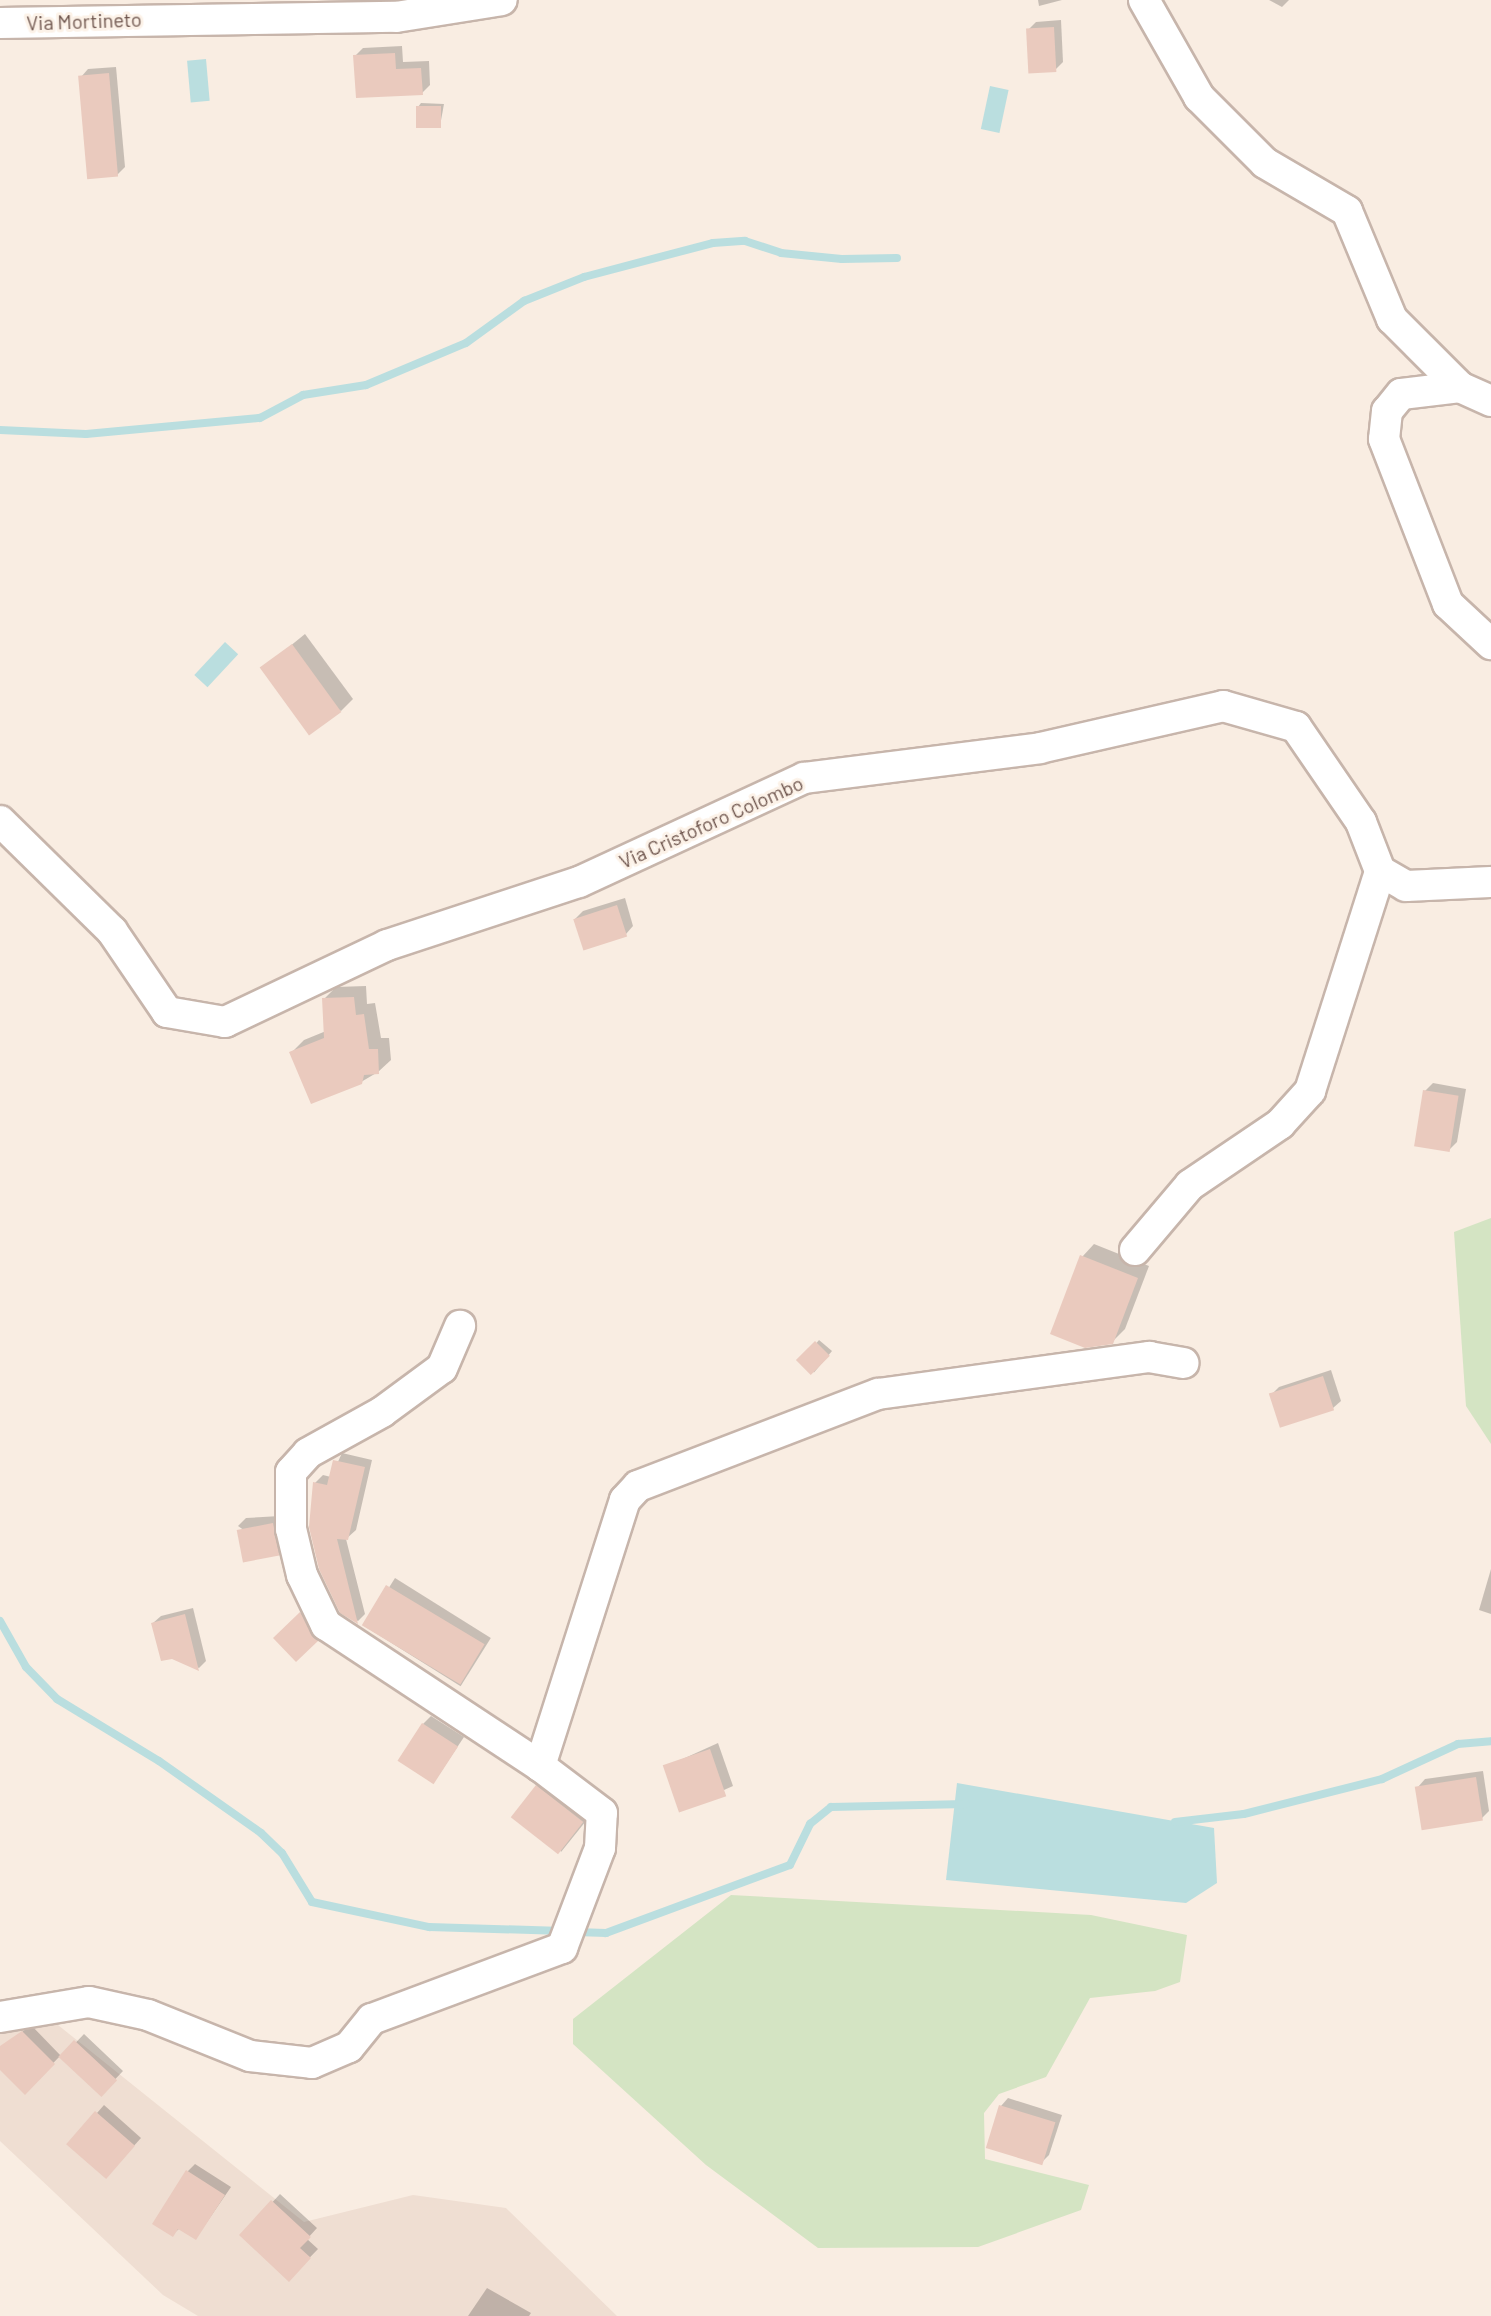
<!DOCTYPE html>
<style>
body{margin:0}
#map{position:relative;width:1491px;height:2316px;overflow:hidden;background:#f9ede2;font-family:Barlow,sans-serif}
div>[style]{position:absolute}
.residential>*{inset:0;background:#efded2}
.green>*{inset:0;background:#d4e4c3}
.water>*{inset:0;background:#badedf;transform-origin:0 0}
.shadow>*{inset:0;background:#0003;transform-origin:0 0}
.stream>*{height:8px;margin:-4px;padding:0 4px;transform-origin:4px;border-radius:4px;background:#badedf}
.building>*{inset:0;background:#eacabe;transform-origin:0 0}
.roads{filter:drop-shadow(2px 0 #c7b5ab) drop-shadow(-2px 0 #c7b5ab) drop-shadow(0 2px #c7b5ab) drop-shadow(0 -2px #c7b5ab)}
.minor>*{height:30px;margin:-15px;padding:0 15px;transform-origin:15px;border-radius:15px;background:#fff}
span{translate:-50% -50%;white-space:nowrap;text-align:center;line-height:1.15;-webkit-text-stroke:6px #fcf2e8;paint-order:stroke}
.street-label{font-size:20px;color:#6d544c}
</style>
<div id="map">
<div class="residential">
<i style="clip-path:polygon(0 2016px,48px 2017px,304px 2222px,413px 2195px,506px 2208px,617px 2316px,198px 2316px,163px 2295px,0 2141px)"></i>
</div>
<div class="green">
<i style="clip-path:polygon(1491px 1218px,1491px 1444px,1466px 1406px,1454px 1232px)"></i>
<i style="clip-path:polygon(731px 1895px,1091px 1915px,1187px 1935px,1180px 1982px,1155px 1991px,1090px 1998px,1046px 2077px,999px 2094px,984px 2113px,985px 2159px,1089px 2185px,1081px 2210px,978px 2247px,818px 2248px,706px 2165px,573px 2044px,573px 2019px)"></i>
</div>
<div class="water">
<i style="left:206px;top:59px;width:42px;height:19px;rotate:85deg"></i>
<i style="left:990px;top:86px;width:19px;height:44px;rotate:12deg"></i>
<i style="left:225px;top:642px;width:18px;height:45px;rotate:43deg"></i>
<i style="clip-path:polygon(957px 1783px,1214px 1828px,1217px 1883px,1186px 1903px,946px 1880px)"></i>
</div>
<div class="shadow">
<i style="clip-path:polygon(1038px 0,1062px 0,1039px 6px)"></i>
<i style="clip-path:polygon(1269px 0,1289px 0,1282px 7px)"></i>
<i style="clip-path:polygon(1061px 20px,1063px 62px,1055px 70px,1028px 30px,1036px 22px)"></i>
<i style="clip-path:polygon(402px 46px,403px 62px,429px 61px,430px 85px,422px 93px,355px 56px,363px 48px)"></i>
<i style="clip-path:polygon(116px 67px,125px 167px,117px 175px,81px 77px,88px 69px)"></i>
<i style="clip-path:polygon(421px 103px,444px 104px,440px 126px,418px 107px)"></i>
<i style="clip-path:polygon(305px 634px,353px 699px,341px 711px,263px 668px)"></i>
<i style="clip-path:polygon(625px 898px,633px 926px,626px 934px,575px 919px,583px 911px)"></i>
<i style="clip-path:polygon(366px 986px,367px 1004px,375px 1003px,381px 1038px,389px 1038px,391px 1060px,378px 1072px,361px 1082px,292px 1052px,304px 1040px,326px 1031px,324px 999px,336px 987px)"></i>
<i style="clip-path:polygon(1433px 1083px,1466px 1089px,1457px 1142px,1449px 1150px,1425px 1091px)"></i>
<i style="clip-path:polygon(1094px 1244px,1149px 1266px,1125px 1329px,1112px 1342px,1082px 1257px)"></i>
<i style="left:819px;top:1340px;width:17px;height:28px;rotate:40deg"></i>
<i style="clip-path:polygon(1331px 1370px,1341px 1401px,1333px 1408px,1271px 1395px,1279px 1387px)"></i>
<i style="clip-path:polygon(342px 1453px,372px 1460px,356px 1530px,346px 1539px,365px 1614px,358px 1621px,342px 1611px,315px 1483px,323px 1475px,331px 1477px)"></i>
<i style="clip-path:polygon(280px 1516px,286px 1546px,278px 1554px,238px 1526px,246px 1518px)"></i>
<i style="clip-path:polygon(1491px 1569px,1491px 1614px,1479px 1610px)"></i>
<i style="left:395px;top:1578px;width:113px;height:57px;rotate:32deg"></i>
<i style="clip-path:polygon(308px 1606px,324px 1632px,296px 1659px,275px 1638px)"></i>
<i style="clip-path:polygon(193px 1608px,206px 1661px,199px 1668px,172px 1656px,153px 1623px,161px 1616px)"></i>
<i style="clip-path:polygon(431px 1716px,464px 1737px,434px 1782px,423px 1724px)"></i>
<i style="clip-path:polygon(718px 1743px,733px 1786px,679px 1810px,665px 1767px)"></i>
<i style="clip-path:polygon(1483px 1771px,1489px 1811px,1482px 1818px,1418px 1787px,1425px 1779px)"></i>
<i style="clip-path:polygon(545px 1779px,590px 1816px,561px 1852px,537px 1787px)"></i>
<i style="clip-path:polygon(31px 2025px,62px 2057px,84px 2034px,123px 2071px,102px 2093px,61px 2055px,25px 2092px,0 2067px,0 2049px)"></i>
<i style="clip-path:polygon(1008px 2098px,1062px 2115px,1049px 2155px,1041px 2163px,1001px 2106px)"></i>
<i style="clip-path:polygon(104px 2105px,141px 2138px,113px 2169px,97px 2113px)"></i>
<i style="clip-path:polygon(195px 2164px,231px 2187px,196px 2238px,180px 2228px,172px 2235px,188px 2171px)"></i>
<i style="clip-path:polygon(280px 2194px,317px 2228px,307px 2239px,318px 2249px,289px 2279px,242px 2235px)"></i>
<i style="clip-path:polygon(487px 2288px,531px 2313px,529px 2316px,468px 2316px)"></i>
</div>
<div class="stream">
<i style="left:0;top:430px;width:86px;rotate:2.7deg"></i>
<i style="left:86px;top:434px;width:175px;rotate:-5.3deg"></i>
<i style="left:260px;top:418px;width:49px;rotate:-28.1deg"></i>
<i style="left:303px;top:395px;width:64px;rotate:-9deg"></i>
<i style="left:366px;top:385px;width:108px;rotate:-22.8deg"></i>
<i style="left:466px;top:343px;width:72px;rotate:-35.9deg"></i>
<i style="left:524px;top:301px;width:65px;rotate:-21.8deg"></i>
<i style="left:584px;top:277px;width:133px;rotate:-14.8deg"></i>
<i style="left:713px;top:243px;width:32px;rotate:-4deg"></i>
<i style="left:745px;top:241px;width:38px;rotate:18deg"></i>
<i style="left:781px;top:253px;width:61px;rotate:5.6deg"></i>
<i style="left:842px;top:259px;width:55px;rotate:-1deg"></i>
<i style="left:0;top:1621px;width:53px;rotate:60.5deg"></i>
<i style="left:26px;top:1667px;width:45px;rotate:45.9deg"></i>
<i style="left:57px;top:1699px;width:119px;rotate:31.3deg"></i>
<i style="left:159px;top:1761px;width:125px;rotate:35.2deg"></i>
<i style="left:261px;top:1833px;width:29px;rotate:44deg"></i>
<i style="left:282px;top:1853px;width:57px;rotate:58.5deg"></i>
<i style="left:312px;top:1902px;width:120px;rotate:12.1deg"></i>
<i style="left:429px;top:1927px;width:134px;rotate:1.7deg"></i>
<i style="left:1175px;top:1822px;width:69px;rotate:-6.6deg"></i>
<i style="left:1244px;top:1814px;width:142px;rotate:-14.2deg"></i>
<i style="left:1382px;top:1779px;width:84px;rotate:-24.7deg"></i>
<i style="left:1458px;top:1744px;width:33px;rotate:-5deg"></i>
<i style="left:576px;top:1932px;width:30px;rotate:2deg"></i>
<i style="left:606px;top:1933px;width:196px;rotate:-20.3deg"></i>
<i style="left:790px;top:1865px;width:46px;rotate:-64deg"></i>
<i style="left:810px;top:1824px;width:27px;rotate:-39deg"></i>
<i style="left:831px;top:1807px;width:135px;rotate:-1.3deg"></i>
</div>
<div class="building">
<i style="left:1054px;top:27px;width:45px;height:28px;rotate:87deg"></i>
<i style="clip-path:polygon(395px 53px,396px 69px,421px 68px,423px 95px,356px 98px,353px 55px)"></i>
<i style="left:109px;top:73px;width:104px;height:31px;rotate:85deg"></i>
<i style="left:416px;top:106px;width:25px;height:22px"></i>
<i style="left:292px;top:644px;width:84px;height:40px;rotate:54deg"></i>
<i style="left:617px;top:905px;width:33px;height:46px;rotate:72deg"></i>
<i style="clip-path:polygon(354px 997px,356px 1015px,364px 1014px,369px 1049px,378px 1049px,379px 1074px,364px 1075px,362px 1084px,311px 1104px,289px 1052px,324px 1038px,322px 998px)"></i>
<i style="left:1423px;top:1090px;width:36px;height:57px;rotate:9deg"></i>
<i style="clip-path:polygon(1080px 1255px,1138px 1278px,1113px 1344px,1085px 1348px,1050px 1334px)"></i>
<i style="left:815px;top:1341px;width:21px;height:27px;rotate:45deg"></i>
<i style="left:1323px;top:1376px;width:36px;height:57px;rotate:72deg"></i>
<i style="clip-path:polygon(333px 1460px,365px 1467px,348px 1540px,337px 1539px,358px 1624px,340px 1613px,319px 1569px,309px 1527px,313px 1482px,327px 1485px)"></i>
<i style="left:273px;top:1523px;width:33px;height:37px;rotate:79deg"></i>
<i style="left:386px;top:1585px;width:115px;height:47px;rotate:31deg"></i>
<i style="clip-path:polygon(300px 1612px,318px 1641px,296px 1662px,273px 1638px)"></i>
<i style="clip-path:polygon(185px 1614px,199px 1671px,172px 1659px,161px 1661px,151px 1623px)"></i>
<i style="left:422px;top:1723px;width:43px;height:45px;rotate:33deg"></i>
<i style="left:710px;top:1749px;width:50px;height:50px;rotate:71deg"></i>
<i style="left:1476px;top:1777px;width:44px;height:62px;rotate:81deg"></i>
<i style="left:536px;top:1785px;width:60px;height:41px;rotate:38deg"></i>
<i style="clip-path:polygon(22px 2031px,55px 2064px,25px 2095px,0 2070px,0 2046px)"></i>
<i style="left:74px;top:2040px;width:59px;height:23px;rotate:43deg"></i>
<i style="left:999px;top:2105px;width:59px;height:45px;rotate:17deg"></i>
<i style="left:95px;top:2111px;width:53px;height:44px;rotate:41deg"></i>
<i style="clip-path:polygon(186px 2170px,225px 2195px,196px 2240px,178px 2229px,173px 2237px,152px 2224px)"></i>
<i style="clip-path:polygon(271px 2200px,311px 2237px,300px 2248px,311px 2258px,289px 2282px,239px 2235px)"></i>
</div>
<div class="roads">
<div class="minor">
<i style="left:1144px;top:0;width:112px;rotate:60.4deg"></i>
<i style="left:1199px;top:97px;width:93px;rotate:45deg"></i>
<i style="left:1265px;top:163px;width:95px;rotate:30.3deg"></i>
<i style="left:1347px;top:211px;width:117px;rotate:67.4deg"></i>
<i style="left:1392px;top:319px;width:96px;rotate:45deg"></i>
<i style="left:0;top:23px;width:396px;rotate:-0.9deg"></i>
<i style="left:396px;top:17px;width:107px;rotate:-9.1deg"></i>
<i style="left:1491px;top:401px;width:34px;rotate:-156deg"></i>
<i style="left:1460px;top:387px;width:59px;rotate:173.2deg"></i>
<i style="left:1401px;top:394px;width:22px;rotate:129deg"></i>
<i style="left:1387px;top:411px;width:28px;rotate:96deg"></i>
<i style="left:1384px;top:439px;width:177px;rotate:68.8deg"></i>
<i style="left:1448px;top:604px;width:59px;rotate:42.9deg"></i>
<i style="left:0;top:821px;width:157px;rotate:44.5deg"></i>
<i style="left:112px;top:931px;width:98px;rotate:55.8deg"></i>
<i style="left:167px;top:1012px;width:59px;rotate:9.8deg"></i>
<i style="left:225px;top:1022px;width:179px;rotate:-25.4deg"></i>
<i style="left:387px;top:945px;width:202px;rotate:-18.2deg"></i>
<i style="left:579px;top:882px;width:248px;rotate:-24.8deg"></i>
<i style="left:804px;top:778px;width:238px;rotate:-7.2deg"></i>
<i style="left:1040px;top:748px;width:188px;rotate:-12.9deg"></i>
<i style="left:1223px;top:706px;width:76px;rotate:16deg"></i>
<i style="left:1296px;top:727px;width:115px;rotate:55.6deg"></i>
<i style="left:1361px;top:822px;width:53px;rotate:68.8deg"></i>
<i style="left:1380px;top:871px;width:30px;rotate:30deg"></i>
<i style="left:1406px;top:886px;width:85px;rotate:-2.7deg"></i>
<i style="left:1135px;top:1250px;width:85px;rotate:-49.8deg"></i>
<i style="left:1190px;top:1185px;width:109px;rotate:-34.1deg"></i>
<i style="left:1280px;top:1124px;width:45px;rotate:-47.7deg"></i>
<i style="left:1310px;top:1091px;width:231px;rotate:-72.3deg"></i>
<i style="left:540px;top:1766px;width:279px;rotate:-72.3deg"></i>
<i style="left:625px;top:1500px;width:19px;rotate:-47deg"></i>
<i style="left:638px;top:1486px;width:257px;rotate:-21deg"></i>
<i style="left:878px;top:1394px;width:274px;rotate:-7.8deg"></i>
<i style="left:1149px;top:1357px;width:35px;rotate:10deg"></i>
<i style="left:0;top:2017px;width:90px;rotate:-9.6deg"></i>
<i style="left:89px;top:2002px;width:60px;rotate:12.4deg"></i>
<i style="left:148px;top:2015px;width:110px;rotate:21.9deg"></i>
<i style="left:250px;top:2056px;width:62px;rotate:6.4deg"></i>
<i style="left:312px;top:2063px;width:40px;rotate:-23.4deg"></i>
<i style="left:349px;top:2047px;width:36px;rotate:-51deg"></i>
<i style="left:372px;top:2019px;width:203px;rotate:-20.5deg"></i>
<i style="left:562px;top:1948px;width:107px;rotate:-69.2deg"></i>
<i style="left:600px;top:1848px;width:35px;rotate:-87deg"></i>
<i style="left:602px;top:1813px;width:78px;rotate:-142.8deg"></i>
<i style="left:540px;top:1766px;width:256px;rotate:-146.6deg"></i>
<i style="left:326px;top:1625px;width:55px;rotate:-115.6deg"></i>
<i style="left:302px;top:1575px;width:47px;rotate:-103.4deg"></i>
<i style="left:291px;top:1529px;width:57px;rotate:-90deg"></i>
<i style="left:291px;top:1472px;width:25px;rotate:-48deg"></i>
<i style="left:308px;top:1453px;width:85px;rotate:-29deg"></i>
<i style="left:382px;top:1412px;width:74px;rotate:-36.3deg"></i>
<i style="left:442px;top:1368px;width:46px;rotate:-66.8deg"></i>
</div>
</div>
<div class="street-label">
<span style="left:84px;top:21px;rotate:-2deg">Via Mortineto</span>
<span style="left:711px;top:822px;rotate:-24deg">Via Cristoforo Colombo</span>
</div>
</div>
